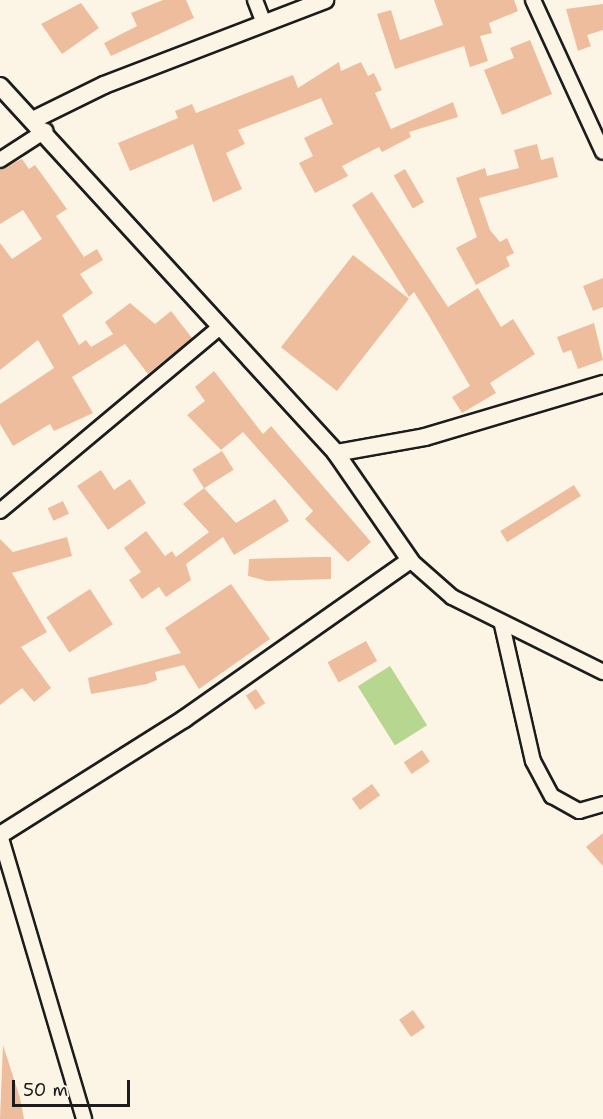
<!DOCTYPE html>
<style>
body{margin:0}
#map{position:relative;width:603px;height:1119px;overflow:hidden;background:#fcf5e5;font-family:"Shantell Sans",sans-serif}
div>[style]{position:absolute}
.green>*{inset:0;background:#b7d790;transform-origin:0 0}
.building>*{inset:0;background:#edbd9d;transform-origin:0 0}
.roads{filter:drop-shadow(2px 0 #1c1c1c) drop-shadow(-2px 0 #1c1c1c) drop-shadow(0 2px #1c1c1c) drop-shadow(0 -2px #1c1c1c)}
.minor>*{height:14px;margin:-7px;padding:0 7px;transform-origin:7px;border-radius:7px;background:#fcf5e5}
.tertiary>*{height:16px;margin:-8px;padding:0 8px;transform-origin:8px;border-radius:8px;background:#fcf5e5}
span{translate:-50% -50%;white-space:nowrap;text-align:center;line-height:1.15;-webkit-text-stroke:4.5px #fcf5e5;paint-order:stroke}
.scale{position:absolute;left:12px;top:1080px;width:118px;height:27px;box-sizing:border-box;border:3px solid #1c1c1c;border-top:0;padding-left:8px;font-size:18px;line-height:21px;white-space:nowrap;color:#1c1c1c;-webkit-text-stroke:4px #fcf5e5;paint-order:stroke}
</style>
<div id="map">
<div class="green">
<i style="left:390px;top:666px;width:70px;height:38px;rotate:58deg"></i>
</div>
<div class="building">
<i style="clip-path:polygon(163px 0,186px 0,194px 18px,111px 56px,104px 43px,137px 26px,131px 13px)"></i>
<i style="clip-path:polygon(434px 0,514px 0,518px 11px,489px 23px,492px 33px,480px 36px,488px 61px,470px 67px,464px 46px,395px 69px,377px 14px,391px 10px,400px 40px,443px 25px)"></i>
<i style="clip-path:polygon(81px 3px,99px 28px,62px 54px,41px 24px)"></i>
<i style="clip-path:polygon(603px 4px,603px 30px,587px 35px,591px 46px,578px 51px,566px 9px)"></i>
<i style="clip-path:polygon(530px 40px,552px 94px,502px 115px,484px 70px,514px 58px,510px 48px)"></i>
<i style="clip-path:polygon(339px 62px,341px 71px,361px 62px,368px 76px,374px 73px,382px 90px,375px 93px,391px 129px,453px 102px,458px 117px,409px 132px,411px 137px,382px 152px,379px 147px,342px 166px,348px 176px,315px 193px,299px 163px,313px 156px,304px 138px,333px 124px,321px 98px,238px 130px,245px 144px,226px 153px,242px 189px,213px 202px,193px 144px,130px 171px,118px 143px,178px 118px,175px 111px,192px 104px,196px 113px,293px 75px,298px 88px)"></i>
<i style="clip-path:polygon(537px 144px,541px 160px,553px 157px,558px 177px,479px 198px,490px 230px,500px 242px,507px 238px,514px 253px,506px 257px,510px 266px,476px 285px,456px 248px,477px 237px,456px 178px,485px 168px,487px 176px,519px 168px,514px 150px)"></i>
<i style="clip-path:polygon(22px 159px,29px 169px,35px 165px,67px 209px,56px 216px,84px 257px,97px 249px,103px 260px,80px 274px,93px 293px,62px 315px,79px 345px,86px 340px,91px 347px,113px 334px,105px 322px,130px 303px,155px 324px,171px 311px,192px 338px,148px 374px,125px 344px,72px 377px,93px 413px,54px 431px,50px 424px,13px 446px,0 424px,0 404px,54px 368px,38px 340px,0 370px,0 243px,12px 259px,42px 239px,23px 210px,0 224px,0 169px)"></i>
<i style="left:405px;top:169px;width:38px;height:13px;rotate:60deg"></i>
<i style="clip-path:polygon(372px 192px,448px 307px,478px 288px,501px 327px,513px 319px,535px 354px,490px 383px,496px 393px,462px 413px,452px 397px,470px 386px,429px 316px,414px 292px,409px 297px,352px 205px)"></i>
<i style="left:353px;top:255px;width:71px;height:117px;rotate:38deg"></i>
<i style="clip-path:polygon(603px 278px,603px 307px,593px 311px,583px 286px)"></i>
<i style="clip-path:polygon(594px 323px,603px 360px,578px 369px,571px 350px,563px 353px,557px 337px)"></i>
<i style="clip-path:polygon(214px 371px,263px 434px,271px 426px,371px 542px,348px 562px,305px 519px,313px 511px,243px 432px,221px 450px,187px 415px,205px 401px,195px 387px)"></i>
<i style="left:222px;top:451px;width:22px;height:35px;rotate:58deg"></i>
<i style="clip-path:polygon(101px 470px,114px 490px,130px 479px,146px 503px,108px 530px,77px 486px)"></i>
<i style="left:574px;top:485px;width:13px;height:87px;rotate:58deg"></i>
<i style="clip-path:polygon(204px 488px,236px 523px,275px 499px,289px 521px,234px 555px,223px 537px,186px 564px,191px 580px,166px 597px,159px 587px,142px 599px,129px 580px,141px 572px,124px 548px,146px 531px,165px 556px,172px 551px,176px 557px,209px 532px,183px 504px)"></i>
<i style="left:63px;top:501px;width:14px;height:17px;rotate:65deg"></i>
<i style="clip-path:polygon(67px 537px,72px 556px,12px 573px,47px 632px,21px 647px,51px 688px,34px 702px,22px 688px,0 705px,0 539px,13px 552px)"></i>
<i style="clip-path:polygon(317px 557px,331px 557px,331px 579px,267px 581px,248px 576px,249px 559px)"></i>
<i style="clip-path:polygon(231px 584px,270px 639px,199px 689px,184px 665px,155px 672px,157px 680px,147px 684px,91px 694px,88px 678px,181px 653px,165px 628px)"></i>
<i style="left:90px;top:589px;width:42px;height:52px;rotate:57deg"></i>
<i style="left:366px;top:641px;width:23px;height:44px;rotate:61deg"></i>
<i style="left:256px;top:689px;width:17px;height:12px;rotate:57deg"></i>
<i style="left:422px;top:750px;width:14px;height:22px;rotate:56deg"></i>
<i style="left:372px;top:784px;width:14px;height:25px;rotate:54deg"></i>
<i style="clip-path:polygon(603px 833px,603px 866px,586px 847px)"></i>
<i style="left:413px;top:1010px;width:21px;height:17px;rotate:55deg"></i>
<i style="clip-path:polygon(3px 1045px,20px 1098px,24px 1119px,0 1119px)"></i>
</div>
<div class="roads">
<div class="minor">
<i style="left:255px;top:0;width:22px;rotate:69deg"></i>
<i style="left:533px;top:0;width:167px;rotate:65.3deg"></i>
<i style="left:0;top:160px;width:54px;rotate:-32.8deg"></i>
<i style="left:0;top:511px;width:287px;rotate:-39.9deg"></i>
<i style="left:410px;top:560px;width:56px;rotate:41.4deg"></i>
<i style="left:452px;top:597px;width:169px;rotate:26.4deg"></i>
<i style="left:502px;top:625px;width:139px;rotate:77.2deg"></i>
<i style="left:533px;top:761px;width:40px;rotate:62deg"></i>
<i style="left:552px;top:796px;width:31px;rotate:29deg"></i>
<i style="left:579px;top:811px;width:25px;rotate:-16deg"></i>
<i style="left:0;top:835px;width:296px;rotate:73.5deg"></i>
</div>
<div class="tertiary">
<i style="left:0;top:86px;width:498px;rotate:47.5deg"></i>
<i style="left:336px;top:453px;width:90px;rotate:-10.2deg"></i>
<i style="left:425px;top:437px;width:186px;rotate:-16.6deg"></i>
<i style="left:35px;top:119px;width:77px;rotate:-26.2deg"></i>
<i style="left:104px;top:85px;width:237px;rotate:-21deg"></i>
<i style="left:0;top:835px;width:218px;rotate:-32.2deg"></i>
<i style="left:184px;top:719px;width:276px;rotate:-35.1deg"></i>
<i style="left:410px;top:560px;width:130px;rotate:-124.7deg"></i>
</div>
</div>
<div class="scale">50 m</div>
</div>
